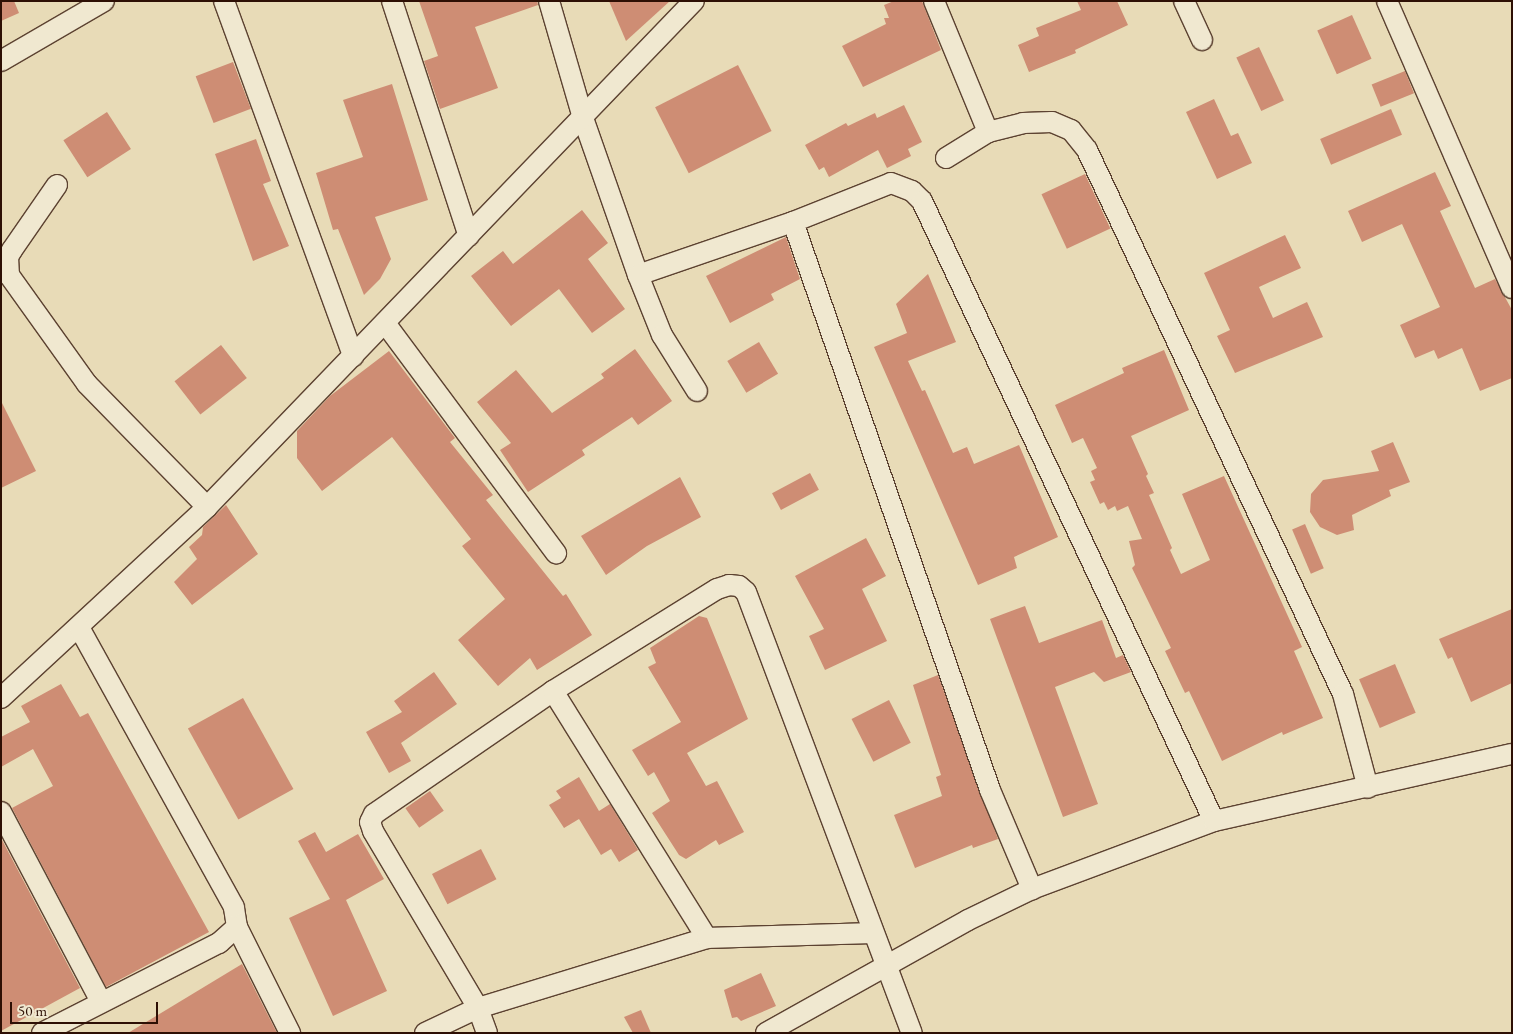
<!DOCTYPE html>
<style>
body{margin:0}
#map{position:relative;width:1513px;height:1034px;overflow:hidden;background:#e8dbb7;font-family:"EB Garamond",serif}
div>[style]{position:absolute}
.building>*{inset:0;background:#ce8d74;transform-origin:0 0}
.roads{filter:drop-shadow(1px 0 #5c4231) drop-shadow(-1px 0 #5c4231) drop-shadow(0 1px #5c4231) drop-shadow(0 -1px #5c4231)}
.minor>*{height:20px;margin:-10px;padding:0 10px;transform-origin:10px;border-radius:10px;background:#f0e8d0}
span{translate:-50% -50%;white-space:nowrap;text-align:center;line-height:1.15;-webkit-text-stroke:4px #f0e8d0;paint-order:stroke}
.frame{position:absolute;inset:0;border:2px solid #2d0f04;pointer-events:none}
.scale{position:absolute;left:10px;top:1002px;width:148px;height:22px;box-sizing:border-box;border:2px solid #2d0f04;border-top:0;padding-left:6px;font-size:15px;line-height:18px;white-space:nowrap;color:#2d0f04;-webkit-text-stroke:4px #f0e8d0;paint-order:stroke}
</style>
<div id="map">
<div class="building">
<i style="clip-path:polygon(1px 1px,14px 1px,19px 13px,1px 21px)"></i>
<i style="clip-path:polygon(419px 1px,537px 1px,538px 5px,475px 27px,498px 88px,440px 109px,424px 61px,438px 56px)"></i>
<i style="clip-path:polygon(609px 1px,670px 1px,626px 41px)"></i>
<i style="clip-path:polygon(894px 1px,922px 1px,941px 50px,863px 87px,842px 46px,886px 24px,884px 18px,889px 18px,884px 5px)"></i>
<i style="clip-path:polygon(1077px 1px,1117px 1px,1128px 25px,1075px 50px,1076px 53px,1029px 72px,1018px 45px,1039px 36px,1036px 28px,1081px 10px)"></i>
<i style="left:1352px;top:15px;width:48px;height:38px;rotate:66deg"></i>
<i style="left:1259px;top:47px;width:59px;height:25px;rotate:65deg"></i>
<i style="left:233px;top:62px;width:50px;height:40px;rotate:69deg"></i>
<i style="left:738px;top:65px;width:74px;height:93px;rotate:63deg"></i>
<i style="left:1405px;top:71px;width:24px;height:36px;rotate:68deg"></i>
<i style="clip-path:polygon(392px 84px,428px 200px,375px 217px,391px 259px,380px 279px,364px 295px,338px 229px,333px 230px,316px 173px,363px 157px,343px 100px)"></i>
<i style="clip-path:polygon(1214px 99px,1231px 136px,1238px 133px,1252px 163px,1217px 179px,1186px 112px)"></i>
<i style="clip-path:polygon(904px 105px,922px 142px,908px 149px,911px 156px,887px 168px,878px 150px,829px 177px,824px 167px,819px 170px,805px 145px,846px 123px,848px 126px,875px 113px,877px 118px)"></i>
<i style="left:1391px;top:109px;width:28px;height:77px;rotate:67deg"></i>
<i style="left:107px;top:112px;width:44px;height:52px;rotate:57deg"></i>
<i style="clip-path:polygon(256px 139px,271px 181px,263px 184px,289px 246px,253px 261px,215px 154px)"></i>
<i style="clip-path:polygon(1435px 172px,1451px 206px,1440px 211px,1475px 288px,1495px 279px,1512px 310px,1512px 378px,1480px 391px,1462px 348px,1438px 359px,1434px 350px,1415px 358px,1400px 325px,1440px 307px,1402px 224px,1362px 242px,1348px 211px)"></i>
<i style="left:1085px;top:174px;width:60px;height:48px;rotate:65deg"></i>
<i style="clip-path:polygon(582px 210px,608px 243px,588px 259px,625px 309px,592px 333px,559px 289px,511px 326px,471px 276px,503px 251px,513px 264px)"></i>
<i style="clip-path:polygon(1285px 235px,1301px 268px,1259px 287px,1273px 318px,1307px 302px,1323px 337px,1235px 373px,1217px 336px,1230px 330px,1204px 273px)"></i>
<i style="clip-path:polygon(786px 237px,800px 279px,771px 294px,774px 300px,730px 323px,706px 276px)"></i>
<i style="clip-path:polygon(928px 274px,956px 342px,908px 361px,922px 391px,925px 390px,953px 453px,967px 447px,974px 464px,1019px 445px,1058px 537px,1014px 557px,1017px 568px,978px 585px,874px 347px,907px 333px,896px 304px)"></i>
<i style="left:759px;top:342px;width:37px;height:37px;rotate:59deg"></i>
<i style="left:221px;top:345px;width:42px;height:59px;rotate:52deg"></i>
<i style="clip-path:polygon(635px 349px,672px 401px,638px 425px,632px 417px,582px 450px,585px 455px,528px 492px,500px 450px,511px 443px,477px 402px,516px 370px,552px 413px,604px 378px,601px 374px)"></i>
<i style="clip-path:polygon(1164px 350px,1189px 410px,1131px 436px,1148px 474px,1146px 476px,1154px 493px,1149px 495px,1172px 548px,1170px 550px,1181px 574px,1210px 560px,1182px 494px,1224px 476px,1302px 647px,1294px 651px,1323px 718px,1283px 735px,1282px 732px,1222px 761px,1189px 691px,1185px 693px,1165px 651px,1171px 648px,1132px 568px,1135px 565px,1129px 541px,1142px 539px,1128px 506px,1117px 511px,1115px 506px,1108px 510px,1104px 502px,1100px 504px,1090px 482px,1095px 480px,1091px 471px,1097px 468px,1083px 438px,1072px 443px,1055px 405px,1124px 373px,1122px 368px)"></i>
<i style="clip-path:polygon(389px 351px,455px 438px,450px 442px,493px 495px,486px 500px,563px 596px,566px 594px,592px 635px,537px 670px,530px 658px,498px 686px,458px 640px,505px 599px,462px 546px,471px 539px,392px 437px,322px 491px,297px 458px,297px 431px,330px 396px)"></i>
<i style="clip-path:polygon(1px 401px,36px 471px,1px 488px)"></i>
<i style="clip-path:polygon(1393px 442px,1410px 482px,1389px 490px,1391px 496px,1352px 515px,1354px 530px,1337px 535px,1320px 527px,1310px 512px,1311px 494px,1323px 480px,1379px 471px,1371px 451px)"></i>
<i style="left:810px;top:473px;width:19px;height:43px;rotate:62deg"></i>
<i style="clip-path:polygon(680px 477px,701px 517px,647px 546px,606px 575px,581px 536px)"></i>
<i style="clip-path:polygon(226px 505px,258px 554px,192px 605px,174px 582px,197px 559px,189px 547px,202px 535px,203px 527px)"></i>
<i style="left:1305px;top:524px;width:48px;height:14px;rotate:67deg"></i>
<i style="clip-path:polygon(866px 538px,886px 576px,862px 589px,887px 641px,825px 670px,809px 636px,824px 629px,795px 576px)"></i>
<i style="clip-path:polygon(1025px 606px,1039px 643px,1102px 620px,1116px 658px,1123px 655px,1131px 672px,1104px 682px,1094px 672px,1055px 687px,1098px 804px,1063px 817px,990px 619px)"></i>
<i style="clip-path:polygon(1512px 609px,1512px 683px,1471px 702px,1452px 657px,1448px 659px,1439px 639px)"></i>
<i style="clip-path:polygon(699px 616px,707px 618px,748px 719px,687px 753px,706px 786px,717px 781px,744px 832px,719px 845px,716px 840px,686px 859px,679px 855px,652px 813px,670px 801px,654px 772px,648px 776px,632px 750px,681px 722px,648px 667px,656px 663px,650px 648px)"></i>
<i style="left:1395px;top:664px;width:53px;height:39px;rotate:67deg"></i>
<i style="clip-path:polygon(434px 672px,457px 704px,401px 743px,411px 761px,389px 773px,366px 732px,402px 712px,394px 701px)"></i>
<i style="clip-path:polygon(938px 675px,998px 839px,973px 848px,972px 845px,915px 868px,894px 815px,942px 796px,936px 777px,941px 775px,913px 685px)"></i>
<i style="clip-path:polygon(61px 684px,80px 717px,88px 713px,209px 932px,106px 987px,12px 808px,53px 786px,33px 749px,1px 767px,1px 737px,30px 722px,21px 706px)"></i>
<i style="left:243px;top:698px;width:104px;height:63px;rotate:61deg"></i>
<i style="left:889px;top:700px;width:48px;height:42px;rotate:63deg"></i>
<i style="clip-path:polygon(579px 777px,599px 811px,610px 804px,638px 850px,619px 862px,611px 849px,601px 855px,579px 819px,564px 828px,549px 805px,561px 798px,556px 791px)"></i>
<i style="left:430px;top:791px;width:24px;height:30px;rotate:55deg"></i>
<i style="clip-path:polygon(315px 832px,326px 852px,358px 834px,384px 879px,346px 900px,387px 991px,333px 1016px,289px 918px,330px 899px,298px 841px)"></i>
<i style="clip-path:polygon(1px 838px,80px 988px,1px 1031px)"></i>
<i style="left:481px;top:849px;width:34px;height:55px;rotate:63deg"></i>
<i style="clip-path:polygon(242px 964px,277px 1033px,128px 1033px)"></i>
<i style="clip-path:polygon(761px 973px,776px 1006px,741px 1021px,737px 1017px,732px 1018px,724px 990px)"></i>
<i style="clip-path:polygon(641px 1010px,651px 1033px,633px 1033px,624px 1017px)"></i>
</div>
<div class="roads">
<div class="minor">
<i style="left:224px;top:1px;width:378px;rotate:70deg"></i>
<i style="left:392px;top:1px;width:247px;rotate:71.9deg"></i>
<i style="left:549px;top:1px;width:122px;rotate:73.8deg"></i>
<i style="left:583px;top:118px;width:166px;rotate:70.7deg"></i>
<i style="left:638px;top:275px;width:65px;rotate:68.2deg"></i>
<i style="left:662px;top:335px;width:66px;rotate:58deg"></i>
<i style="left:934px;top:1px;width:142px;rotate:67.6deg"></i>
<i style="left:1184px;top:1px;width:43px;rotate:65.2deg"></i>
<i style="left:1387px;top:1px;width:313px;rotate:66.5deg"></i>
<i style="left:1px;top:61px;width:119px;rotate:-30.2deg"></i>
<i style="left:946px;top:158px;width:49px;rotate:-31.8deg"></i>
<i style="left:988px;top:132px;width:36px;rotate:-14deg"></i>
<i style="left:1023px;top:123px;width:29px;rotate:-2deg"></i>
<i style="left:1052px;top:122px;width:21px;rotate:23deg"></i>
<i style="left:1071px;top:130px;width:26px;rotate:51deg"></i>
<i style="left:1087px;top:150px;width:601px;rotate:64.8deg"></i>
<i style="left:1343px;top:694px;width:97px;rotate:75.1deg"></i>
<i style="left:57px;top:185px;width:79px;rotate:124.7deg"></i>
<i style="left:12px;top:250px;width:8px;rotate:120deg"></i>
<i style="left:8px;top:257px;width:18px;rotate:87deg"></i>
<i style="left:9px;top:275px;width:134px;rotate:54.4deg"></i>
<i style="left:87px;top:384px;width:172px;rotate:45.7deg"></i>
<i style="left:793px;top:222px;width:601px;rotate:70.87deg"></i>
<i style="left:990px;top:790px;width:108px;rotate:67deg"></i>
<i style="left:638px;top:275px;width:164px;rotate:-18.9deg"></i>
<i style="left:793px;top:222px;width:105px;rotate:-21.7deg"></i>
<i style="left:891px;top:183px;width:22px;rotate:21deg"></i>
<i style="left:912px;top:191px;width:14px;rotate:45deg"></i>
<i style="left:922px;top:201px;width:685px;rotate:64.78deg"></i>
<i style="left:385px;top:323px;width:287px;rotate:53.4deg"></i>
<i style="left:553px;top:691px;width:291px;rotate:58.1deg"></i>
<i style="left:1px;top:698px;width:281px;rotate:-42.8deg"></i>
<i style="left:207px;top:507px;width:702px;rotate:-46.1deg"></i>
<i style="left:1px;top:812px;width:215px;rotate:62.2deg"></i>
<i style="left:237px;top:927px;width:119px;rotate:63.4deg"></i>
<i style="left:42px;top:1033px;width:199px;rotate:-27deg"></i>
<i style="left:219px;top:943px;width:24px;rotate:-42deg"></i>
<i style="left:237px;top:927px;width:20px;rotate:-99deg"></i>
<i style="left:234px;top:907px;width:320px;rotate:-119deg"></i>
<i style="left:425px;top:1033px;width:59px;rotate:-25.3deg"></i>
<i style="left:478px;top:1008px;width:239px;rotate:-17deg"></i>
<i style="left:707px;top:938px;width:165px;rotate:-1.7deg"></i>
<i style="left:487px;top:1033px;width:27px;rotate:-110deg"></i>
<i style="left:478px;top:1008px;width:206px;rotate:-120.7deg"></i>
<i style="left:373px;top:831px;width:9px;rotate:-108deg"></i>
<i style="left:370px;top:822px;width:9px;rotate:-63deg"></i>
<i style="left:374px;top:814px;width:217px;rotate:-34.5deg"></i>
<i style="left:553px;top:691px;width:193px;rotate:-31.9deg"></i>
<i style="left:717px;top:589px;width:13px;rotate:-18deg"></i>
<i style="left:729px;top:585px;width:10px;rotate:6deg"></i>
<i style="left:739px;top:586px;width:9px;rotate:41deg"></i>
<i style="left:746px;top:592px;width:471px;rotate:69.4deg"></i>
<i style="left:766px;top:1033px;width:231px;rotate:-29.2deg"></i>
<i style="left:968px;top:920px;width:71px;rotate:-25.8deg"></i>
<i style="left:1032px;top:889px;width:194px;rotate:-20.5deg"></i>
<i style="left:1214px;top:821px;width:305px;rotate:-12.7deg"></i>
</div>
</div>
<div class="frame"></div>
<div class="scale">50 m</div>
</div>
